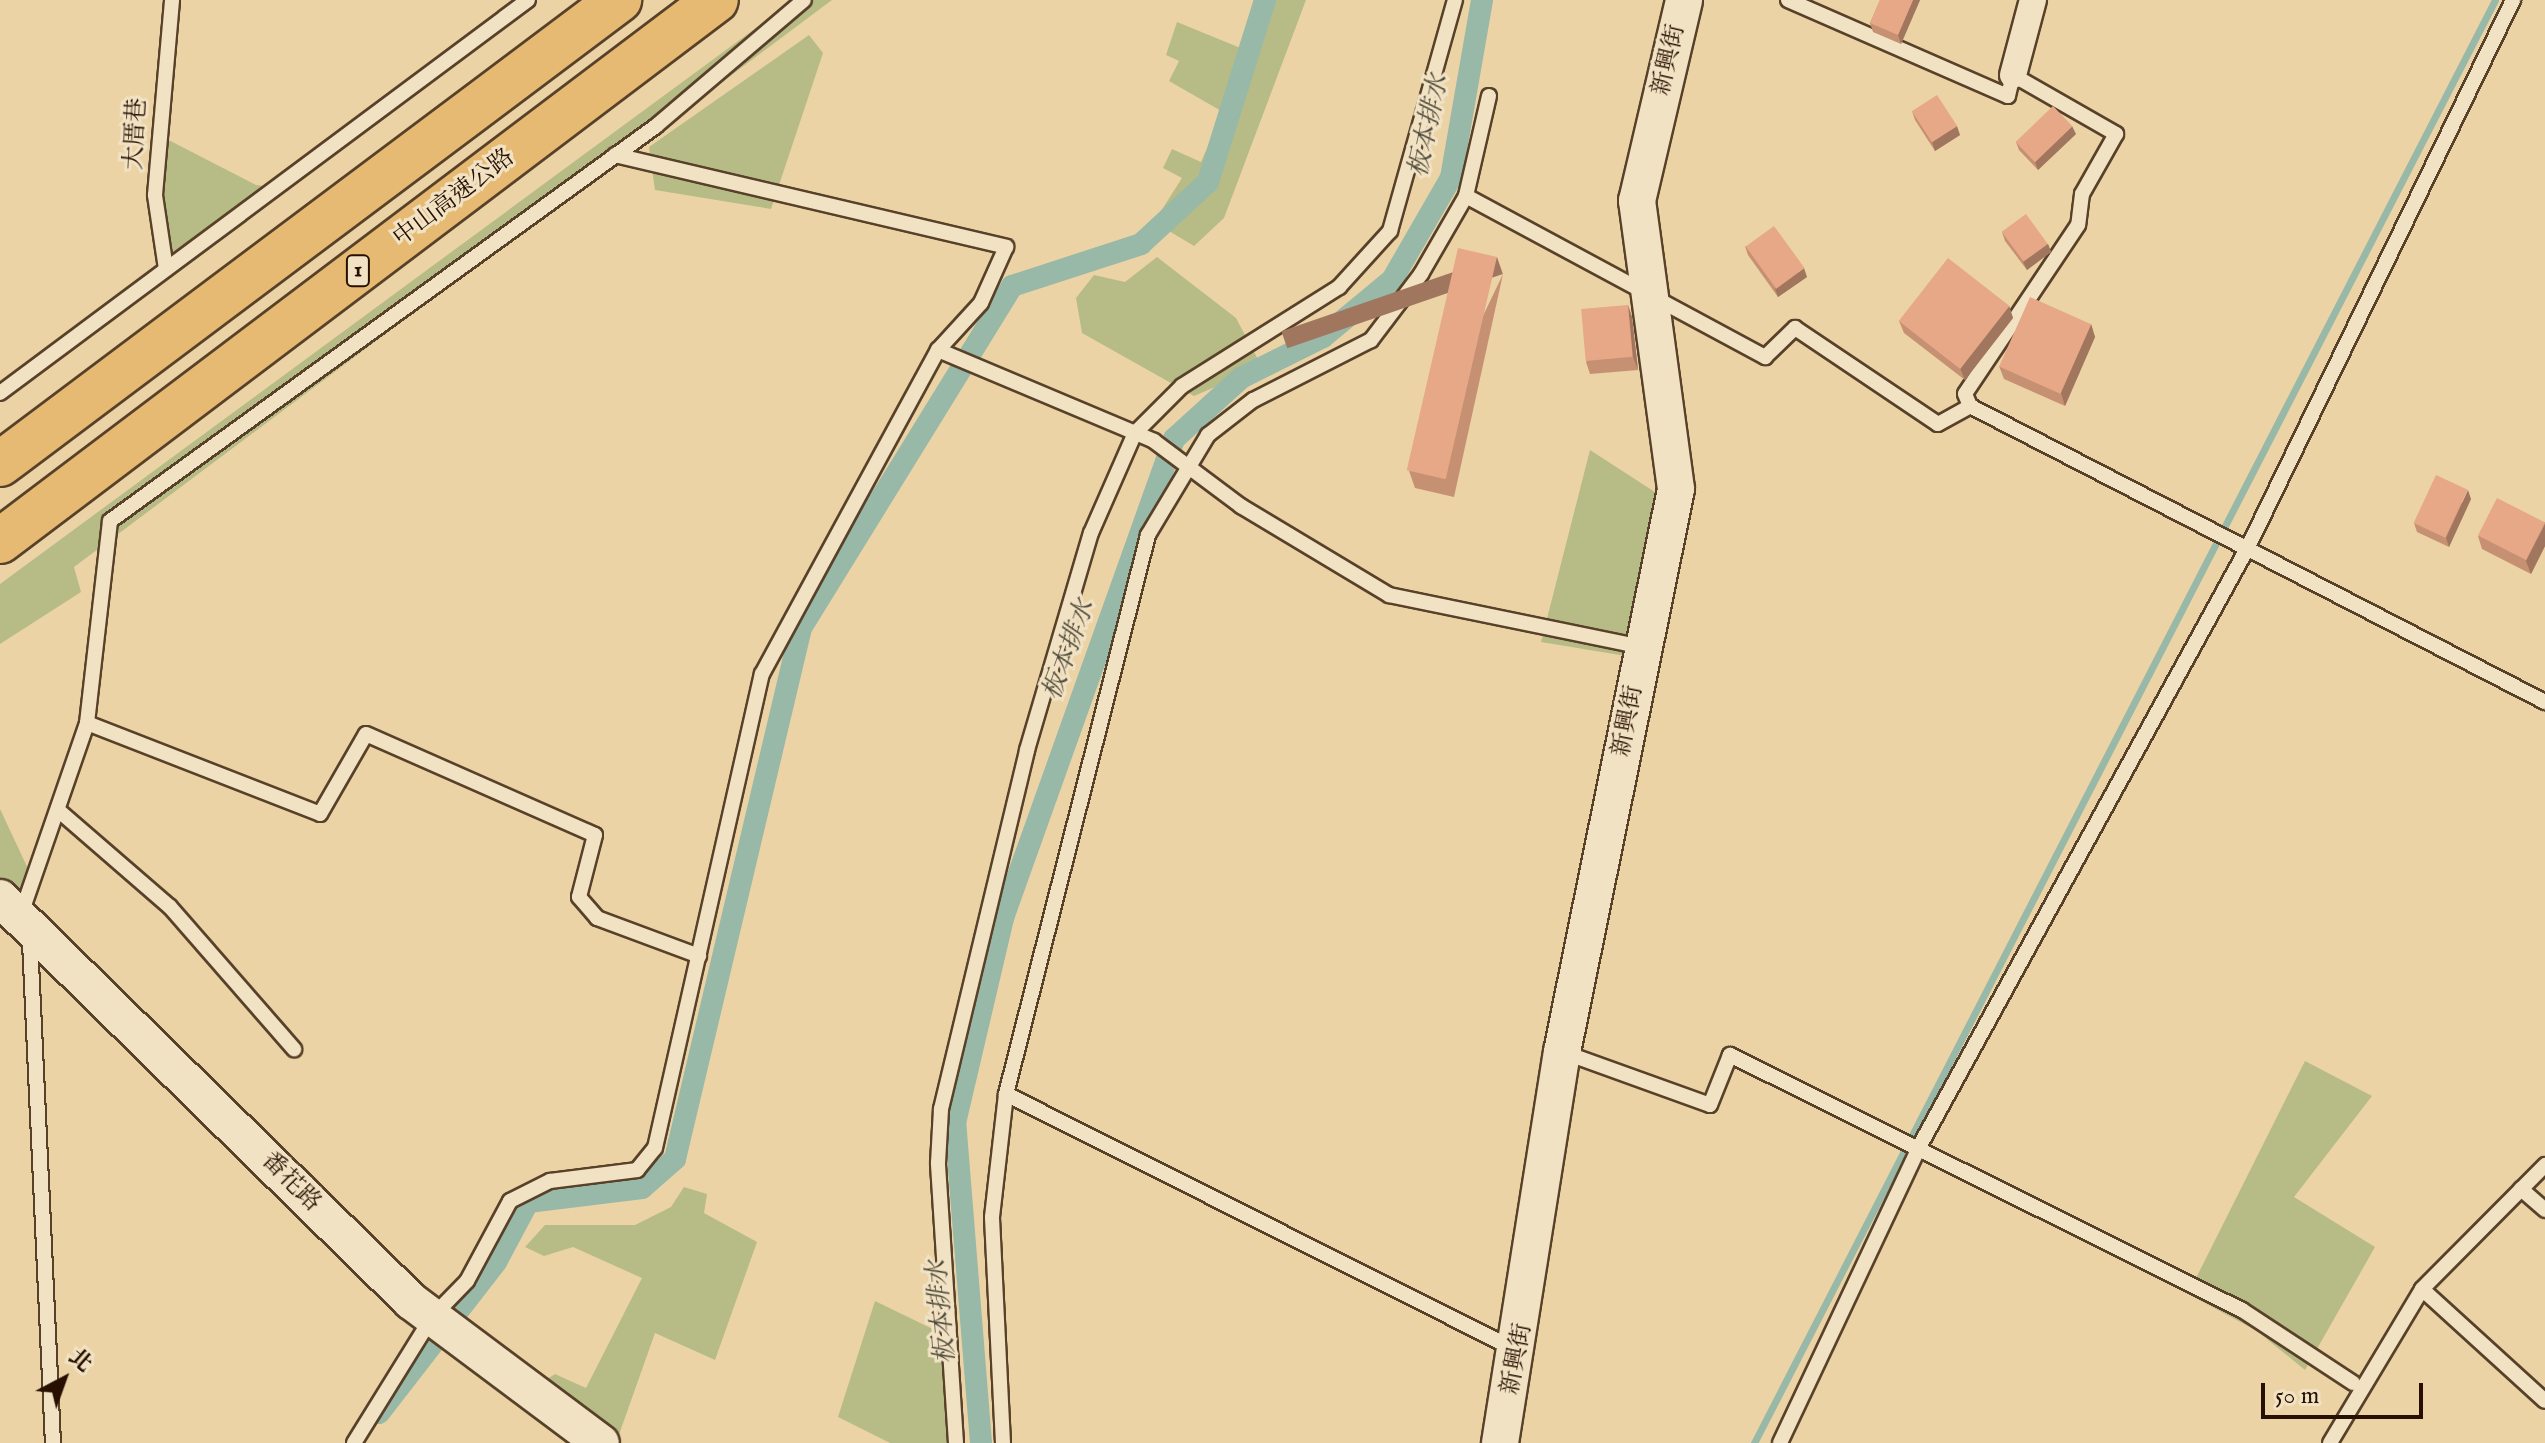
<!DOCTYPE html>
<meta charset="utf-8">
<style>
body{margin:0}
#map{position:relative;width:2545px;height:1443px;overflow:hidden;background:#ebd3a5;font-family:"IM FELL English","Noto Serif TC",serif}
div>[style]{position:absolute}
.green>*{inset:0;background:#b7bc86}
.stream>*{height:7px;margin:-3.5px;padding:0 3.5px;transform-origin:3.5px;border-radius:3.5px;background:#98b8a8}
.canal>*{height:22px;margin:-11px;padding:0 11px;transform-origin:11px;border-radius:11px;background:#98b8a8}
.roads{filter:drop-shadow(2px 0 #584129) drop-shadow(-2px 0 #584129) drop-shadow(0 2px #584129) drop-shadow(0 -2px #584129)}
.lane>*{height:14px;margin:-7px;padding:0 7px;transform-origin:7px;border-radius:7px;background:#f2e2c4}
.street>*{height:26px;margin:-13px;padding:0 13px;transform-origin:13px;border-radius:13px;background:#f2e2c4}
.secondary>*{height:36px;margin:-18px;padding:0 18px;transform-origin:18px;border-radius:18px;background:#f2e2c4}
.highway>*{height:44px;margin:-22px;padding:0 22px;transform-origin:22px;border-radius:22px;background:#e6ba72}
.wall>*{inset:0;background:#c69073}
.shaded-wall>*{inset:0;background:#a1765e;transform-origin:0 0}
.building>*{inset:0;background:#e6a886;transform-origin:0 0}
span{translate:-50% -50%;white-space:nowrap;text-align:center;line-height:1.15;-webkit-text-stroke:6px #f2e2c4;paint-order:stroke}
.shield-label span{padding:2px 6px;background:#f2e2c4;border:2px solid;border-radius:6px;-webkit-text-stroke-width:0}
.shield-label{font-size:22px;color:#271000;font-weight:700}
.street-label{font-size:24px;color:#271000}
.water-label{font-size:26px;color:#4f4b3b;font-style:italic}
.north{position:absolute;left:24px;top:1339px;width:80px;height:80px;-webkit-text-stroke:6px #f2e2c4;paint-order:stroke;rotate:41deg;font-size:22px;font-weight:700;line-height:32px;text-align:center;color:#271000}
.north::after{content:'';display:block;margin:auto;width:28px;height:36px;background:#271000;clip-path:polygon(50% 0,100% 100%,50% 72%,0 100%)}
.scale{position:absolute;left:2261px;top:1383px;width:162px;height:36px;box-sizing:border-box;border:4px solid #271000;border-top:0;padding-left:10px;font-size:24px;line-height:28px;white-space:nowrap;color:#271000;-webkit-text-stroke:6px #f2e2c4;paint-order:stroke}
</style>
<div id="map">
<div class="green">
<i style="clip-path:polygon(794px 0,832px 0,74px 567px,81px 592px,0 644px,0 584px)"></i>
<i style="clip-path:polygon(1261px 0,1306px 0,1224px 218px,1194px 246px,1154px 222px,1182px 178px,1163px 168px,1172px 149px,1201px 162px,1223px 112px,1169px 81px,1179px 61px,1166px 55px,1177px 22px,1243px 49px)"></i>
<i style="clip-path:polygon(809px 35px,823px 53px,771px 209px,655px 190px,649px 147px)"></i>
<i style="clip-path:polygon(157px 134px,256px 185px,279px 188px,169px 260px,158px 247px)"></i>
<i style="clip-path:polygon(1157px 257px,1236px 318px,1262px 367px,1194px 396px,1082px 333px,1076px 298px,1094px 275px,1125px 282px)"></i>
<i style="clip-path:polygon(1590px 450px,1678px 507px,1644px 659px,1541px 642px)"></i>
<i style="clip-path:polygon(0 809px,38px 890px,21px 905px,0 888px)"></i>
<i style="clip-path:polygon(2305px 1061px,2372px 1096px,2294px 1197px,2375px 1247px,2305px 1370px,2257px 1331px,2188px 1294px)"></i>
<i style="clip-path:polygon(684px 1187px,707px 1194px,704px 1213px,757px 1242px,715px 1360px,655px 1333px,616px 1443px,534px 1388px,555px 1374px,586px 1388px,642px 1278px,573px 1247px,544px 1256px,525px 1247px,545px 1225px,635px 1225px,671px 1207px)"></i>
<i style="clip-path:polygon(875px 1301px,945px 1335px,951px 1443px,890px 1443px,838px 1417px)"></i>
</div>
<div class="stream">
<i style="left:1754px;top:1443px;width:1622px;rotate:-62.82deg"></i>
</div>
<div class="canal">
<i style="left:379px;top:1413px;width:191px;rotate:-52.2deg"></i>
<i style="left:496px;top:1262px;width:68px;rotate:-61.9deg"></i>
<i style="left:528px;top:1202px;width:115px;rotate:-7deg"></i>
<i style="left:642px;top:1188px;width:44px;rotate:-41.3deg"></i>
<i style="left:675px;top:1159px;width:546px;rotate:-76.65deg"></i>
<i style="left:801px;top:628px;width:402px;rotate:-58.3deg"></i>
<i style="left:1012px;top:286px;width:136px;rotate:-18deg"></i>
<i style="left:1141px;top:244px;width:91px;rotate:-42.8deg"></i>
<i style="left:1208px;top:182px;width:191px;rotate:-72.6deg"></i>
<i style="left:981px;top:1443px;width:321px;rotate:-94.6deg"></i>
<i style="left:955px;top:1123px;width:211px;rotate:-76.8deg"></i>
<i style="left:1003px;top:918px;width:509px;rotate:-70.35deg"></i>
<i style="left:1174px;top:439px;width:91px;rotate:-42.3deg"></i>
<i style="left:1241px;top:378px;width:92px;rotate:-26.6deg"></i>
<i style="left:1323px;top:337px;width:89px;rotate:-39.6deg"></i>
<i style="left:1392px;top:280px;width:118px;rotate:-60deg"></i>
<i style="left:1451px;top:178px;width:181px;rotate:-80.1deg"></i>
</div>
<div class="roads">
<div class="lane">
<i style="left:1788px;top:0;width:240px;rotate:23.6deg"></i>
<i style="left:2008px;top:96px;width:22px;rotate:-77deg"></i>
<i style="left:2013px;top:75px;width:119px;rotate:29.8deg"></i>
<i style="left:2116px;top:134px;width:69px;rotate:119.5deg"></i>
<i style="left:2082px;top:194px;width:31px;rotate:97deg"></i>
<i style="left:2078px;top:225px;width:203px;rotate:123.8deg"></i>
<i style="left:1965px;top:394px;width:13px;rotate:67deg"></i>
<i style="left:1489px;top:96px;width:103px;rotate:103deg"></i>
<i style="left:1466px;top:196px;width:90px;rotate:120deg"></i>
<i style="left:1421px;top:274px;width:83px;rotate:127.1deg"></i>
<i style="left:1371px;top:340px;width:132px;rotate:153deg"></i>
<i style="left:1253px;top:400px;width:57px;rotate:142.1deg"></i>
<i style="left:1208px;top:435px;width:117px;rotate:121deg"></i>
<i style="left:1148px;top:535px;width:577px;rotate:104.25deg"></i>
<i style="left:1006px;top:1094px;width:568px;rotate:26.66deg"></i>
<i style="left:615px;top:155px;width:402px;rotate:13.2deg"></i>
<i style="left:1006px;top:247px;width:61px;rotate:114.1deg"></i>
<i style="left:981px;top:303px;width:64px;rotate:132.5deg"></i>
<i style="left:938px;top:350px;width:234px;rotate:22.8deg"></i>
<i style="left:1154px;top:441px;width:109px;rotate:36.8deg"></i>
<i style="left:1241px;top:506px;width:173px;rotate:31deg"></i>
<i style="left:1389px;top:595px;width:259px;rotate:11.6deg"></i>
<i style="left:1466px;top:196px;width:340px;rotate:28.3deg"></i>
<i style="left:1765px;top:357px;width:42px;rotate:-44deg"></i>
<i style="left:1795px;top:328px;width:172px;rotate:33.9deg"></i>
<i style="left:1938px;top:424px;width:37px;rotate:-29deg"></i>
<i style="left:1970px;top:406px;width:647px;rotate:27.24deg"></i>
<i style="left:166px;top:269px;width:75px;rotate:-98.5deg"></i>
<i style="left:155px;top:195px;width:196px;rotate:-85deg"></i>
<i style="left:0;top:393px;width:658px;rotate:-36.66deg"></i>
<i style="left:87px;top:723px;width:250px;rotate:21.3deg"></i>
<i style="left:320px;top:814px;width:92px;rotate:-60.1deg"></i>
<i style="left:366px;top:734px;width:250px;rotate:23.8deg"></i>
<i style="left:595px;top:835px;width:64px;rotate:104.5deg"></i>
<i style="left:579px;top:897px;width:28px;rotate:49deg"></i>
<i style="left:597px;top:918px;width:109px;rotate:20.4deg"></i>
<i style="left:58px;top:810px;width:148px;rotate:40.9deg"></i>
<i style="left:170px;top:907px;width:189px;rotate:48.9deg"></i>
<i style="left:21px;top:914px;width:202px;rotate:-70.9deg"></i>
<i style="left:87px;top:723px;width:203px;rotate:-83.5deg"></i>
<i style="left:110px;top:521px;width:674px;rotate:-35.88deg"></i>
<i style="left:656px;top:126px;width:194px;rotate:-40.4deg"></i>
<i style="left:30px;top:941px;width:503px;rotate:87.38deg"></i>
<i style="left:1563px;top:1052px;width:156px;rotate:19.8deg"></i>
<i style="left:1710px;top:1105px;width:54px;rotate:-68.2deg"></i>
<i style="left:1730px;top:1055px;width:572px;rotate:26.48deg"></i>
<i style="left:2242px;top:1310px;width:133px;rotate:33.3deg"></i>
<i style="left:2521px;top:1189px;width:32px;rotate:41deg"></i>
<i style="left:2422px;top:1289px;width:166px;rotate:42.3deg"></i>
<i style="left:354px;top:1443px;width:148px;rotate:-58.2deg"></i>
<i style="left:432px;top:1317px;width:50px;rotate:-45.8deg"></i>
<i style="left:467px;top:1281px;width:91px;rotate:-61.7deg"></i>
<i style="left:510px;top:1201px;width:45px;rotate:-26.6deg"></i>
<i style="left:550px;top:1181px;width:88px;rotate:-7.2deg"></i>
<i style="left:637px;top:1170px;width:28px;rotate:-51deg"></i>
<i style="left:655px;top:1148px;width:486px;rotate:-77.3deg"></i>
<i style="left:762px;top:674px;width:369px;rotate:-61.5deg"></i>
<i style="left:956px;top:1443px;width:281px;rotate:-93.7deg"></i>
<i style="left:938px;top:1163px;width:54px;rotate:-86.8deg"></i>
<i style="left:941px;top:1109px;width:369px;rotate:-76.5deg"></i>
<i style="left:1027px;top:750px;width:226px;rotate:-73.6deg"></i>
<i style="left:1091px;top:533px;width:109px;rotate:-66.3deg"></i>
<i style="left:1135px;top:433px;width:66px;rotate:-45deg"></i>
<i style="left:1182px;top:386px;width:186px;rotate:-32.2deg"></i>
<i style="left:1339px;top:287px;width:76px;rotate:-47.7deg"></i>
<i style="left:1390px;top:231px;width:240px;rotate:-74.3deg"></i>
<i style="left:1003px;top:1443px;width:226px;rotate:-92.8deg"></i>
<i style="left:992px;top:1217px;width:124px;rotate:-83.5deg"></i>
<i style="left:1780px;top:1443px;width:327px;rotate:-64.8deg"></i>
<i style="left:1919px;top:1147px;width:684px;rotate:-61.26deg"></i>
<i style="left:2248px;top:547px;width:608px;rotate:-64.15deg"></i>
<i style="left:2330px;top:1443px;width:179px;rotate:-59.1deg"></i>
<i style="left:2422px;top:1289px;width:175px;rotate:-45.2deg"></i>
</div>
<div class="street">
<i style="left:2013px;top:75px;width:78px;rotate:-75.1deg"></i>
</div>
<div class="secondary">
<i style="left:0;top:898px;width:576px;rotate:44.44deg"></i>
<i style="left:411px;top:1301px;width:237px;rotate:36.8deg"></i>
<i style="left:1500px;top:1443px;width:396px;rotate:-81deg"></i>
<i style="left:1562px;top:1052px;width:574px;rotate:-78.55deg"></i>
<i style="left:1676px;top:489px;width:291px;rotate:-97.7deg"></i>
<i style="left:1637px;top:201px;width:206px;rotate:-76.8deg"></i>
</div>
<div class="highway">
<i style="left:0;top:464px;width:774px;rotate:-36.86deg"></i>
<i style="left:0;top:541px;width:897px;rotate:-37.07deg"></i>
</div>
</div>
<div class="wall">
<i style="clip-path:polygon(1880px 0,1920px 0,1901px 44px,1873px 32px,1870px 23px)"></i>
<i style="clip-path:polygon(1912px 111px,1960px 135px,1935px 151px,1915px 120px)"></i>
<i style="clip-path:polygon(2076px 134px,2038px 170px,2019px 150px,2016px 142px)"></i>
<i style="clip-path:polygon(2002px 232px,2048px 244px,2051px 252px,2027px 270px,2005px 241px)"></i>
<i style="clip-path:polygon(1745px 246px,1807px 277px,1778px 297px,1748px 255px)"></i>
<i style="clip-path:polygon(1503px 274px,1454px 497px,1415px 488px,1409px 471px)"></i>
<i style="clip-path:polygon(1628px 305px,1632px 317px,1638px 370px,1590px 374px,1586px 362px)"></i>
<i style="clip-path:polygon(2009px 306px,2013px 318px,1965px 380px,1904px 333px,1899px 321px)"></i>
<i style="clip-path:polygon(2091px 324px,2095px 337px,2065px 406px,2004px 379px,1999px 366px)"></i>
<i style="clip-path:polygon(2471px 499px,2449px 547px,2417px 532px,2414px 523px)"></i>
<i style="clip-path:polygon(2545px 522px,2545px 546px,2531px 574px,2482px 549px,2478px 536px)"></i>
</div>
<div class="shaded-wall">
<i style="clip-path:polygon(1913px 0,1920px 0,1901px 44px,1898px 35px)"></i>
<i style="clip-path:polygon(1957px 126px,1960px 135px,1935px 151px,1932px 142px)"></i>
<i style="clip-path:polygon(2072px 126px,2076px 134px,2038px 170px,2035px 162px)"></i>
<i style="clip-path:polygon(2048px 244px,2051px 252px,2027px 270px,2023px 262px)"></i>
<i style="left:1497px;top:257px;width:18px;height:228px;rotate:71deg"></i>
<i style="clip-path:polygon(1804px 268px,1807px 277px,1778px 297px,1775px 289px)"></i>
<i style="clip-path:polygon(1628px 305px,1632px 317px,1638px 370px,1633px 357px)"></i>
<i style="clip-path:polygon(2009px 306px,2013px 318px,1965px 380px,1960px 368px)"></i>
<i style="clip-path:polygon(2091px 324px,2095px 337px,2065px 406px,2061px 393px)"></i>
<i style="clip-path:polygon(2468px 490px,2471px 499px,2449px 547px,2446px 538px)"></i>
<i style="clip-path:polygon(2545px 524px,2545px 546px,2531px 574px,2526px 561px)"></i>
</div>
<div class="building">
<i style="clip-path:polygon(1880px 0,1913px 0,1898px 35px,1870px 23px)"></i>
<i style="left:1937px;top:95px;width:37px;height:30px;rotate:57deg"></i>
<i style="left:2053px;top:106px;width:28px;height:52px;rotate:46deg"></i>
<i style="left:2026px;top:214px;width:37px;height:30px;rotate:54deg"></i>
<i style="left:1774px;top:226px;width:52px;height:35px;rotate:54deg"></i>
<i style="left:1458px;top:248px;width:40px;height:228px;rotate:13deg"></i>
<i style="left:1948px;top:258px;width:78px;height:80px;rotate:38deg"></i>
<i style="left:2030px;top:297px;width:67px;height:76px;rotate:24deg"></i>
<i style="left:1628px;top:305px;width:52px;height:47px;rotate:85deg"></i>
<i style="left:2436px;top:475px;width:35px;height:53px;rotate:25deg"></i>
<i style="left:2497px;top:498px;width:54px;height:42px;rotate:27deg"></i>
</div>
<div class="shield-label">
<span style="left:358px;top:271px">1</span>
</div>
<div class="street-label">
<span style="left:1669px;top:60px;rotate:-77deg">新興街</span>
<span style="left:136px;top:134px;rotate:-87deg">大厝巷</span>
<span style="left:454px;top:198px;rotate:-37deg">中山高速公路</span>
<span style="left:1628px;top:721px;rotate:-79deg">新興街</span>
<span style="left:291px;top:1182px;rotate:45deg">番花路</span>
<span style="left:1517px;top:1359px;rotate:-79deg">新興街</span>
</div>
<div class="water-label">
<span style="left:1429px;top:126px;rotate:-78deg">板本排水</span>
<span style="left:1069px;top:650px;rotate:-70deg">板本排水</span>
<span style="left:942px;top:1312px;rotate:-95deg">板本排水</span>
</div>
<div class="north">北</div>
<div class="scale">50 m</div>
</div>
